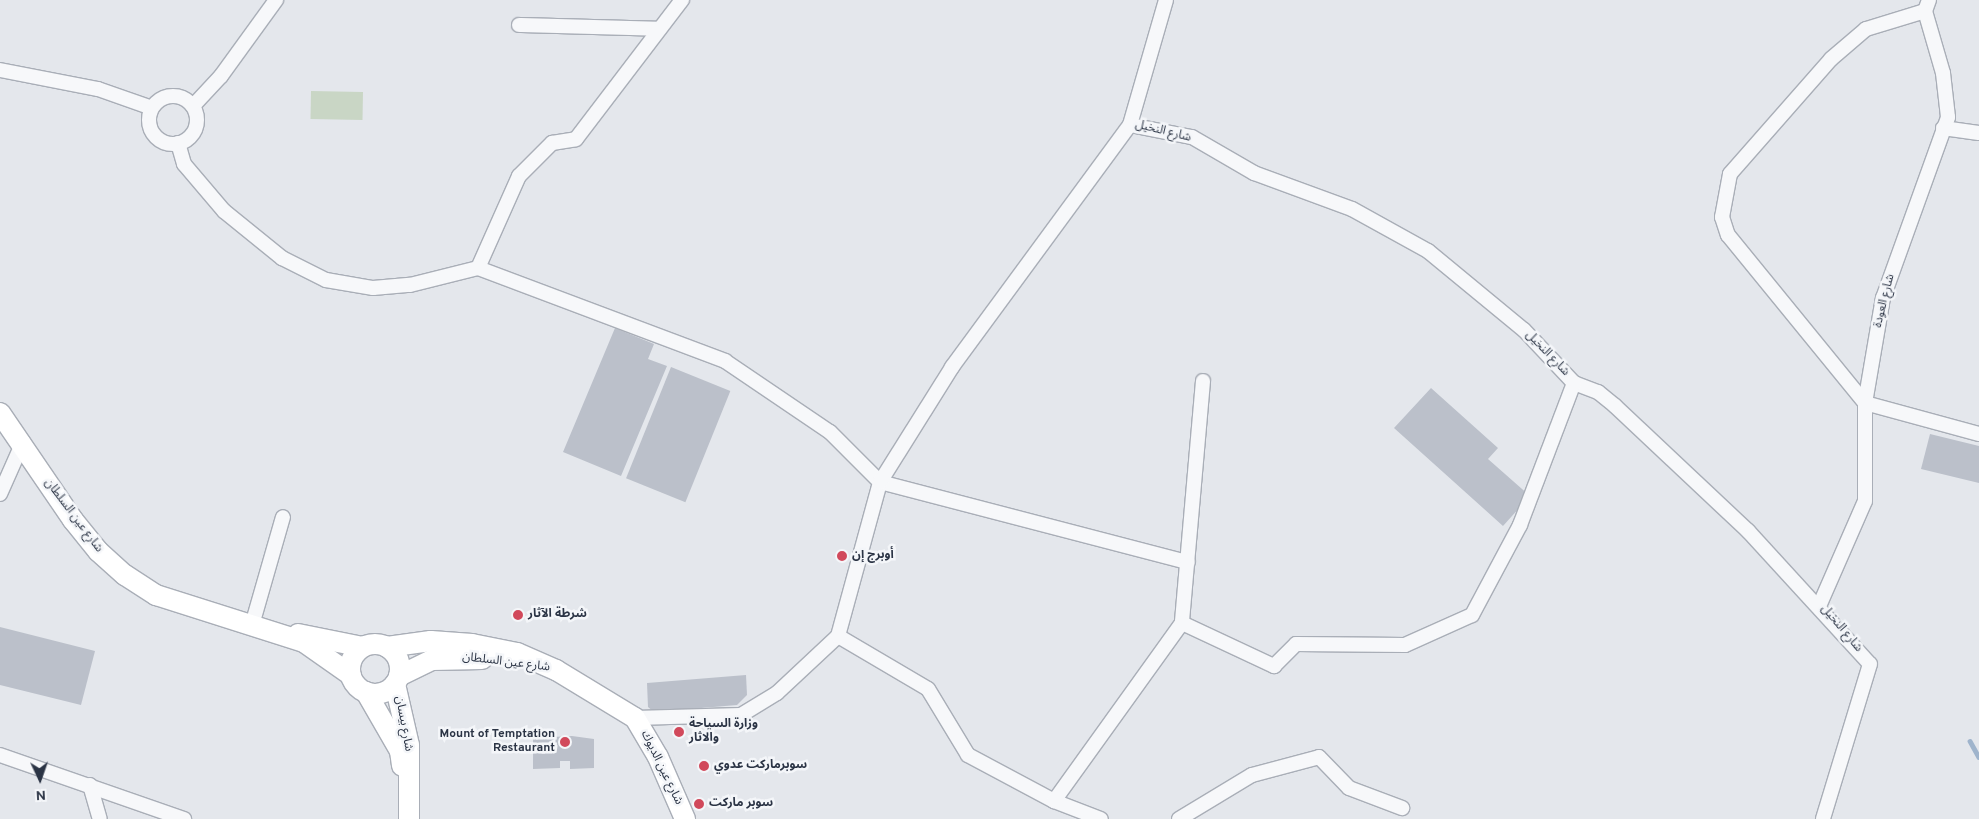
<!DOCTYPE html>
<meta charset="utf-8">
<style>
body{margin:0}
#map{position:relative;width:1979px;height:819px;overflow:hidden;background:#e4e7ec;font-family:Overpass,"Noto Sans Arabic",sans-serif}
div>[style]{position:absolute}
.green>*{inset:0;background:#c9d6c5;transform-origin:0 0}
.stream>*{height:4.5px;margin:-2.25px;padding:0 2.25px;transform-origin:2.25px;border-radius:2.25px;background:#9fb4cc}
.building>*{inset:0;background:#bbc0ca;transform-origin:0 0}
.roads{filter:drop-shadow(1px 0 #a9aeb7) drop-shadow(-1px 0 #a9aeb7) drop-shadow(0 1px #a9aeb7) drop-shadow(0 -1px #a9aeb7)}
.street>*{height:14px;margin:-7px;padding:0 7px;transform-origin:7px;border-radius:7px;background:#f7f8fa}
.street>.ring{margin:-7px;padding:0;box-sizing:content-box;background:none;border:14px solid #f7f8fa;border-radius:50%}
.secondary>*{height:20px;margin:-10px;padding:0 10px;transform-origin:10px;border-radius:10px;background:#fff}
.secondary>.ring{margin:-10px;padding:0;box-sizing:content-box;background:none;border:20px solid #fff;border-radius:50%}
.dots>*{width:14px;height:14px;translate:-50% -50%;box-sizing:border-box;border:2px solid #f4f6f9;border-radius:50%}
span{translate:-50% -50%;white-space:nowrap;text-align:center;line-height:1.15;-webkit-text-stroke:5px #f4f6f9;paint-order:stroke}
.street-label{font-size:12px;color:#2b3445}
.poi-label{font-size:12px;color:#2b3445;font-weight:700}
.left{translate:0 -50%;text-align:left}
.right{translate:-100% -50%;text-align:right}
.north{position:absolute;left:15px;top:754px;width:50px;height:50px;-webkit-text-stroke:4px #f4f6f9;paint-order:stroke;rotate:177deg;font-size:14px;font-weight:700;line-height:20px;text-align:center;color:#2b3445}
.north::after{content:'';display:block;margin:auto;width:18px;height:22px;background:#2b3445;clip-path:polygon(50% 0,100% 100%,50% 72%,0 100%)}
</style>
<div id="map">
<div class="green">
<i style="left:311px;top:91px;width:52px;height:28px;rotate:1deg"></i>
</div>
<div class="stream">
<i style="left:1970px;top:741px;width:18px;rotate:61deg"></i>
</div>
<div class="building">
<i style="clip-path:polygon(615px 328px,654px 344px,648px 359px,667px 366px,621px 476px,563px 452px)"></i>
<i style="left:671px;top:367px;width:64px;height:120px;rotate:22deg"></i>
<i style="clip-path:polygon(1431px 388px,1498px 448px,1488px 459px,1530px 496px,1503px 526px,1394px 428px)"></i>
<i style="clip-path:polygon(1930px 434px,1979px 446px,1979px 483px,1921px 469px)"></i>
<i style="clip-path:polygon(0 627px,95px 651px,81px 705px,0 685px)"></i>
<i style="clip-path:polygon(746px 675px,747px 695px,737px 705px,654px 712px,648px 707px,647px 683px)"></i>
<i style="clip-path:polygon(572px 736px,594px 739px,594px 768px,570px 769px,570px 761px,560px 761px,560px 768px,533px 769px,533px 738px)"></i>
</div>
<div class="roads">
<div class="street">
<i style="left:1166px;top:0;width:130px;rotate:106.1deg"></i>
<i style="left:1130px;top:125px;width:63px;rotate:11deg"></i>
<i style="left:1192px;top:137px;width:72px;rotate:30.1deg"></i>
<i style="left:1254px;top:173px;width:104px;rotate:20.2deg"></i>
<i style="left:1352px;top:209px;width:87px;rotate:28.9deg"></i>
<i style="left:1428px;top:251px;width:124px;rotate:39.5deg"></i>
<i style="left:1524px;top:330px;width:73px;rotate:46.7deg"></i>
<i style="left:1574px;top:383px;width:26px;rotate:21deg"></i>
<i style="left:1598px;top:392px;width:22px;rotate:39deg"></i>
<i style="left:1615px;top:406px;width:183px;rotate:43.2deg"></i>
<i style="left:1748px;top:531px;width:180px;rotate:47.5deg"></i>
<i style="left:1870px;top:664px;width:162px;rotate:106.9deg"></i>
<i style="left:1925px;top:11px;width:62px;rotate:163deg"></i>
<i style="left:1866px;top:29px;width:46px;rotate:139.4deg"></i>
<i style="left:1831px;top:59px;width:153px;rotate:131.3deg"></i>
<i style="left:1730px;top:174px;width:44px;rotate:100.5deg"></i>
<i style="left:1722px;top:217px;width:19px;rotate:72deg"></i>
<i style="left:1728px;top:235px;width:217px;rotate:50.8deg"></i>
<i style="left:1865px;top:403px;width:118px;rotate:15.2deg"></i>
<i style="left:519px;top:25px;width:140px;rotate:1.6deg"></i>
<i style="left:0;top:70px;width:100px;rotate:11deg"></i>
<i style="left:98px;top:89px;width:57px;rotate:19.4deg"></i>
<i class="ring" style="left:149px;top:96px;width:34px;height:34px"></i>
<i style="left:193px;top:106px;width:41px;rotate:-47deg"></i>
<i style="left:221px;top:76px;width:94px;rotate:-54.1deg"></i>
<i style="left:1943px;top:128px;width:36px;rotate:8deg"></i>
<i style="left:178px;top:143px;width:22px;rotate:74deg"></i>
<i style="left:184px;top:164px;width:62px;rotate:49.6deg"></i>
<i style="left:224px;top:211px;width:75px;rotate:39deg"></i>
<i style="left:282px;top:258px;width:49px;rotate:26.6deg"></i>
<i style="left:326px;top:280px;width:48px;rotate:9.7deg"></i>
<i style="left:373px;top:288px;width:37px;rotate:-5deg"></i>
<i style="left:410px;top:285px;width:70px;rotate:-14deg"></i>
<i style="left:478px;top:268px;width:264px;rotate:20.6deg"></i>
<i style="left:725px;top:361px;width:127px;rotate:34.1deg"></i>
<i style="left:830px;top:432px;width:71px;rotate:45deg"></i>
<i style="left:880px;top:482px;width:318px;rotate:14.6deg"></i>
<i style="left:478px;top:268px;width:101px;rotate:-66deg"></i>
<i style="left:519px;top:176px;width:47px;rotate:-45deg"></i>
<i style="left:552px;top:143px;width:24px;rotate:-9deg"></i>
<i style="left:576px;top:139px;width:175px;rotate:-52.7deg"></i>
<i style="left:1203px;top:381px;width:243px;rotate:95deg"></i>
<i style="left:1182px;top:623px;width:102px;rotate:25.1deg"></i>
<i style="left:1274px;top:666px;width:31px;rotate:-45deg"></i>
<i style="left:1296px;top:644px;width:109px;rotate:0.5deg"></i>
<i style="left:1405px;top:645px;width:73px;rotate:-24.1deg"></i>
<i style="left:1472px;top:615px;width:102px;rotate:-61.9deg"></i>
<i style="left:1520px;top:525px;width:152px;rotate:-69.2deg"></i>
<i style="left:0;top:494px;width:57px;rotate:-66.1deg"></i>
<i style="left:1820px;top:604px;width:112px;rotate:-66.4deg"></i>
<i style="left:1865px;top:501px;width:98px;rotate:-90deg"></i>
<i style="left:1865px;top:403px;width:107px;rotate:-80.3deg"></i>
<i style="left:1883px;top:298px;width:192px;rotate:-70.2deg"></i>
<i style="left:1948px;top:117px;width:44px;rotate:-96.5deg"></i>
<i style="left:1943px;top:73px;width:65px;rotate:-106.2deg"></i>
<i style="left:1925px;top:11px;width:12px;rotate:-70deg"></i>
<i style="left:252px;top:625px;width:112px;rotate:-74deg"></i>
<i style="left:838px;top:636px;width:104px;rotate:30.5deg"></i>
<i style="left:928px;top:689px;width:77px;rotate:58.8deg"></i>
<i style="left:968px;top:755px;width:98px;rotate:28.1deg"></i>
<i style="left:1054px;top:801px;width:219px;rotate:-54.3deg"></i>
<i style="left:635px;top:718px;width:106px;rotate:-1.6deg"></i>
<i style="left:741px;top:715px;width:42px;rotate:-31.4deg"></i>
<i style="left:777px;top:693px;width:83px;rotate:-43.1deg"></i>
<i style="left:838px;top:636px;width:160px;rotate:-74.7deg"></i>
<i style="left:880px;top:482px;width:136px;rotate:-57.9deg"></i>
<i style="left:952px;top:367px;width:300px;rotate:-53.7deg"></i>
<i style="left:0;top:755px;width:195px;rotate:19.2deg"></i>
<i style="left:90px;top:785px;width:35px;rotate:74deg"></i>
<i style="left:1054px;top:801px;width:50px;rotate:21deg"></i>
<i style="left:1179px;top:819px;width:85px;rotate:-31.1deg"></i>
<i style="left:1252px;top:775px;width:69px;rotate:-15deg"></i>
<i style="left:1319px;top:757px;width:43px;rotate:45.9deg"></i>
<i style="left:1349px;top:788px;width:57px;rotate:20.7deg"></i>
</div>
<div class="secondary">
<i style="left:0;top:413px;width:130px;rotate:55.7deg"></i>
<i style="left:73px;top:520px;width:40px;rotate:51deg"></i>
<i style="left:98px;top:551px;width:36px;rotate:42deg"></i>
<i style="left:125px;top:575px;width:37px;rotate:33deg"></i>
<i style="left:156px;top:595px;width:155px;rotate:17.6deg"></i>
<i style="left:304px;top:642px;width:57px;rotate:35.1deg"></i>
<i style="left:298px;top:634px;width:66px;rotate:11.3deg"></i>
<i class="ring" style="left:350px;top:644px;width:30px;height:30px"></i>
<i style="left:387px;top:647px;width:44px;rotate:-7.8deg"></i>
<i style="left:431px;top:641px;width:41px;rotate:4.2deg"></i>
<i style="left:472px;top:644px;width:46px;rotate:11.3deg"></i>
<i style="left:517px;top:653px;width:43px;rotate:23.6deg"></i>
<i style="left:556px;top:670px;width:92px;rotate:31.3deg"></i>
<i style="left:635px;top:718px;width:45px;rotate:59.5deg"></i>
<i style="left:658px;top:757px;width:68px;rotate:66.5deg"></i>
<i style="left:399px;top:676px;width:37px;rotate:-26deg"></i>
<i style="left:432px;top:660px;width:50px;rotate:-1.1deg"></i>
<i style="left:395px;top:684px;width:63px;rotate:77.1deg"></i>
<i style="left:409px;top:745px;width:74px;rotate:90deg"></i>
<i style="left:366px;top:692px;width:68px;rotate:60deg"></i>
<i style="left:400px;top:751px;width:15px;rotate:82deg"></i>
</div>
</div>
<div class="dots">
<i style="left:842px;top:556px;background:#d1495b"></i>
<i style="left:518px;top:615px;background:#d1495b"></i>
<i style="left:679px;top:732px;background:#d1495b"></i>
<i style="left:565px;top:742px;background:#d1495b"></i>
<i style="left:704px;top:766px;background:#d1495b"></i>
<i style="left:699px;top:804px;background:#d1495b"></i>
</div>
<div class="street-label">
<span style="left:1163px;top:132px;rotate:14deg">شارع النخيل</span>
<span style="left:1885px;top:301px;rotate:-76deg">شارع العودة</span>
<span style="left:1547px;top:354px;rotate:46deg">شارع النخيل</span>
<span style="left:73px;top:516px;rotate:53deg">شارع عين السلطان</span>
<span style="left:1841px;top:629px;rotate:50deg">شارع النخيل</span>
<span style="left:506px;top:663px;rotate:7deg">شارع عين السلطان</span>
<span style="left:403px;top:724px;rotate:80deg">شارع بيسان</span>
<span style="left:661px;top:768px;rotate:64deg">شارع عين الديوك</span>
</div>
<div class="poi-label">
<span class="left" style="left:852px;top:556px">أوبرج إن</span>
<span class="left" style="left:528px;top:615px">شرطة الآثار</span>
<span class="left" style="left:689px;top:732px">وزارة السياحة<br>والاثار</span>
<span class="right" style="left:555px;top:742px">Mount of Temptation<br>Restaurant</span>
<span class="left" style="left:714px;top:766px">سوبرماركت عدوي</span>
<span class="left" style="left:709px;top:804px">سوبر ماركت</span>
</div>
<div class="north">N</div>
</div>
